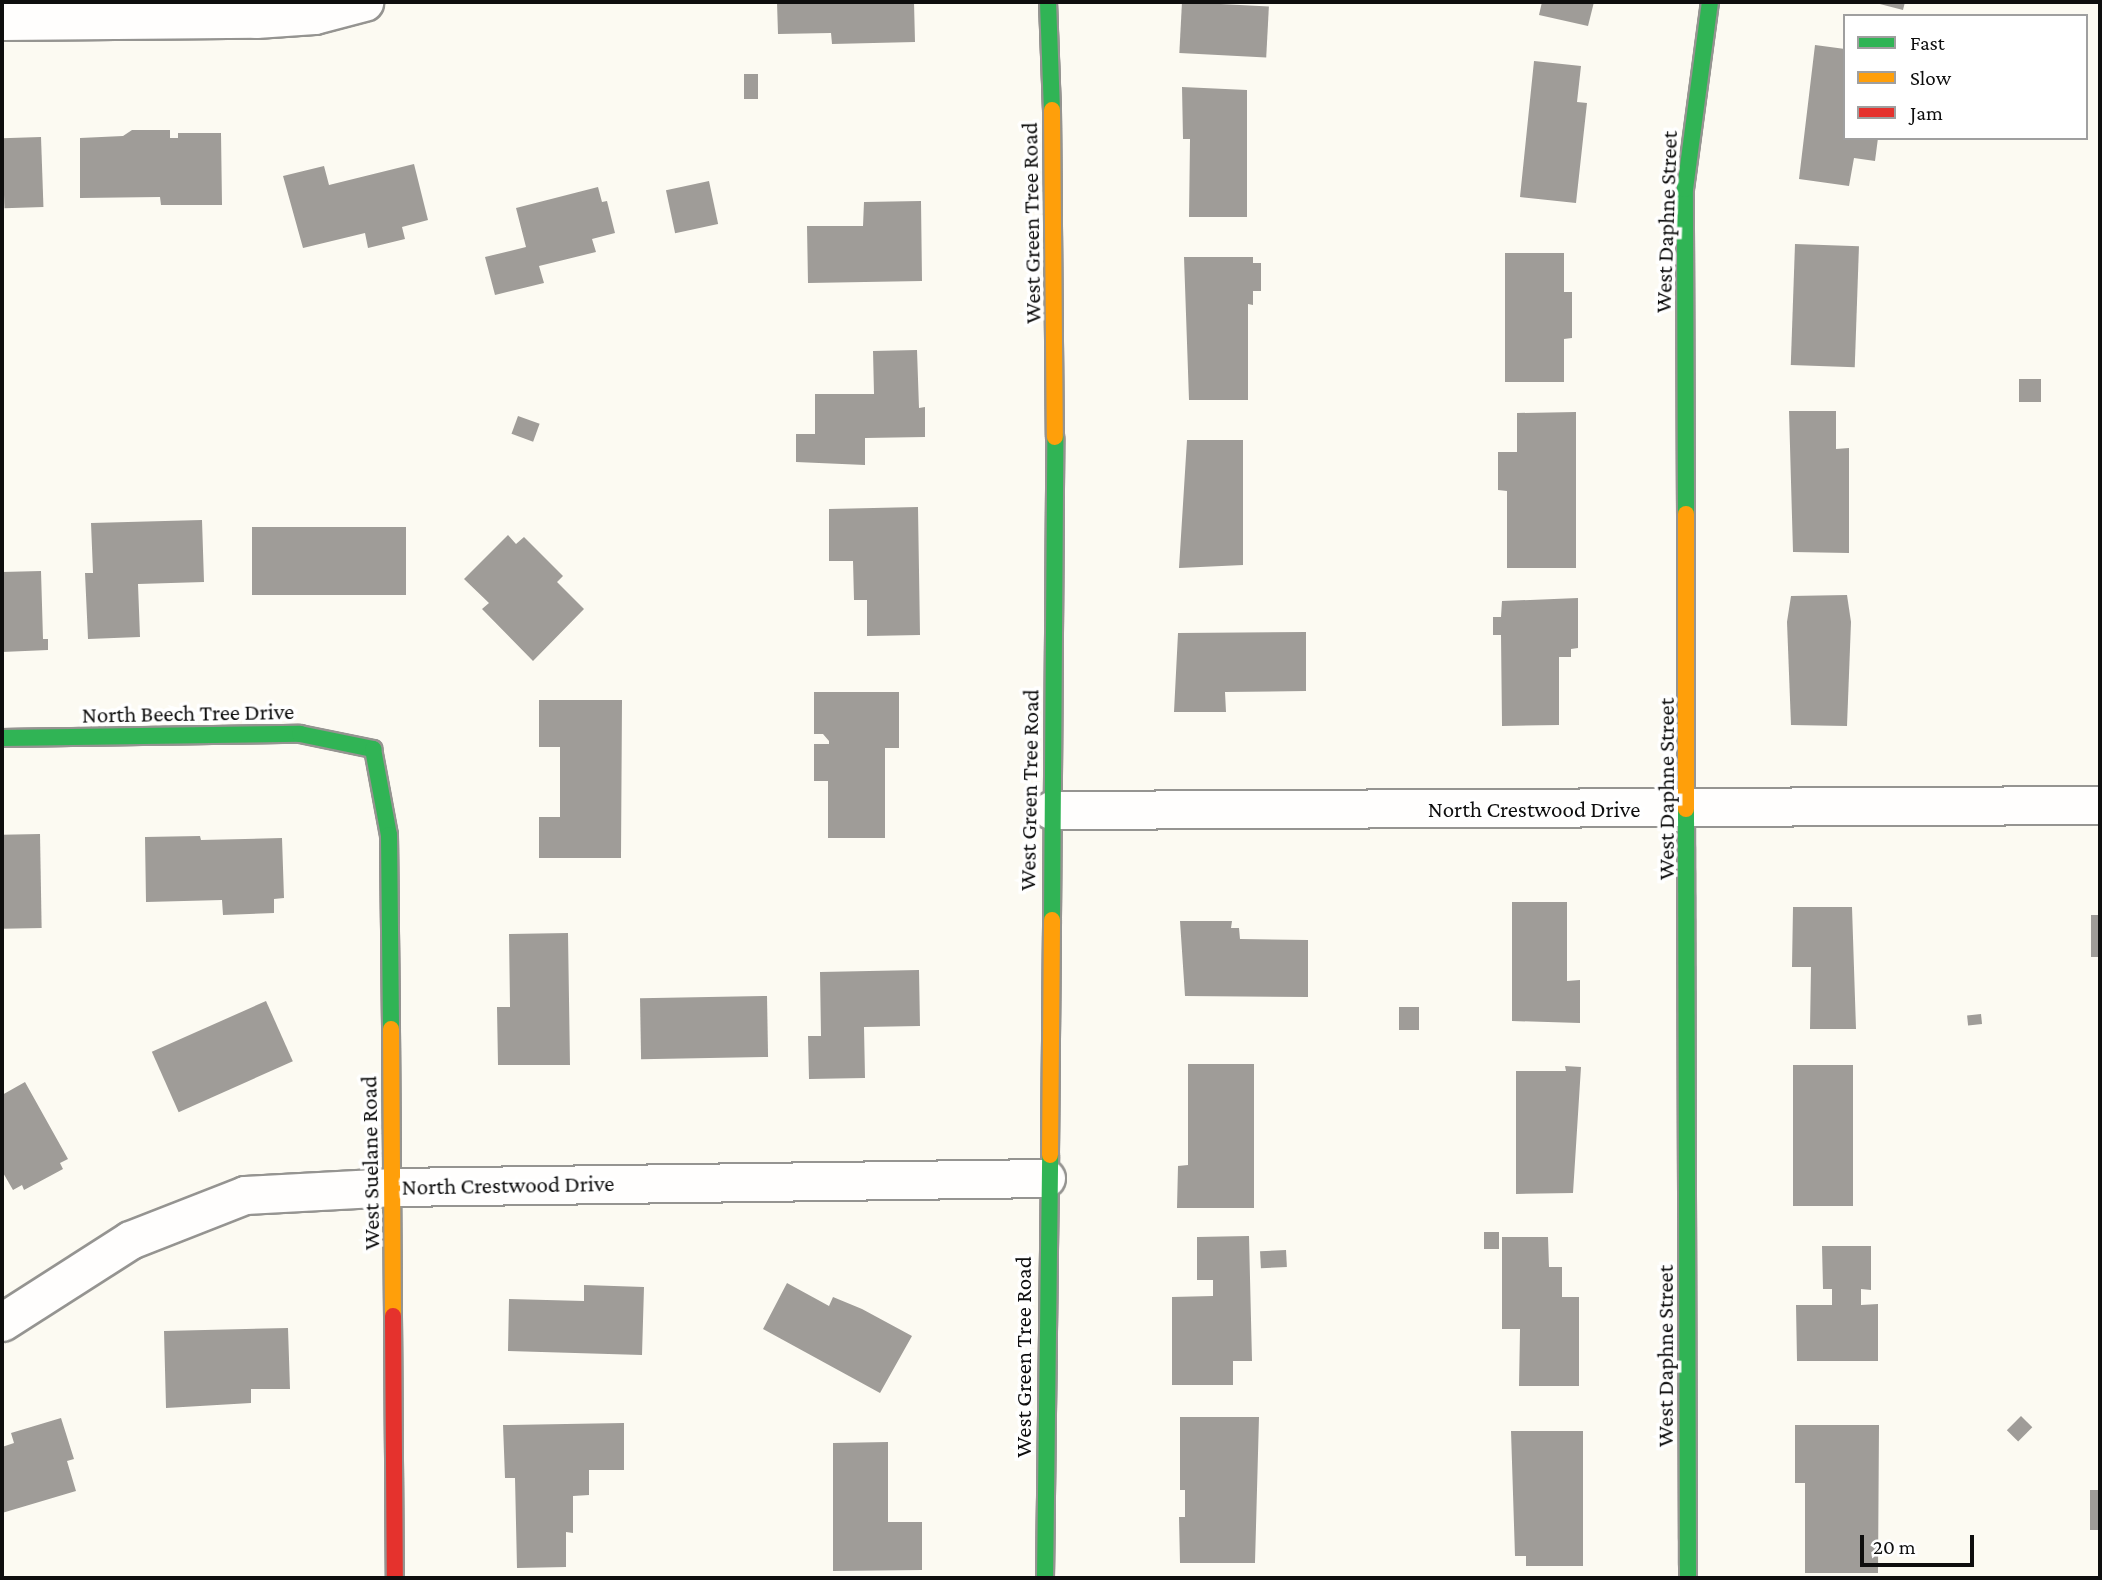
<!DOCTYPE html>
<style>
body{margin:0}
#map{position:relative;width:2102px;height:1580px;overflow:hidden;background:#fcfaf2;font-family:"Crimson Pro",serif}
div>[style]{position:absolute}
.building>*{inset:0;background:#9f9c98;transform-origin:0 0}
.roads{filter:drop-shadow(2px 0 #959491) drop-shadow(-2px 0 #959491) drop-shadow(0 2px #959491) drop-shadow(0 -2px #959491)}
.street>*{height:37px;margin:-18.5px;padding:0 18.5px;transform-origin:18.5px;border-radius:18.5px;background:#fffefd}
.fast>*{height:16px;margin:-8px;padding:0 8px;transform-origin:8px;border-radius:8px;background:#30b455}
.slow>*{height:16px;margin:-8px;padding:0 8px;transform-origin:8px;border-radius:8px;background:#ff9f0a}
.jam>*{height:16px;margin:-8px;padding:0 8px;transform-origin:8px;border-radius:8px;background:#e5322d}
span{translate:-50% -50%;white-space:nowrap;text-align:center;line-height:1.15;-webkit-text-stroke:7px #fff;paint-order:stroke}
.street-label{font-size:23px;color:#0e0e0e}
.frame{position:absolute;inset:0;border:4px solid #0e0e0e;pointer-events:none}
.legend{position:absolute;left:1843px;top:14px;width:245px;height:126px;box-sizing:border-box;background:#fff;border:2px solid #9f9f9f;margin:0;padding:9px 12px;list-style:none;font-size:21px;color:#0e0e0e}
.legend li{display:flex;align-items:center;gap:14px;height:35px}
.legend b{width:35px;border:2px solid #9f9f9f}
.scale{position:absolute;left:1860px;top:1535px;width:114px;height:32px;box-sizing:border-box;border:4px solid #0e0e0e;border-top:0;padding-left:9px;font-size:21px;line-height:24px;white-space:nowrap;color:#0e0e0e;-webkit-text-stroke:5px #fff;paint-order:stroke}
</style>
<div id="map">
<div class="building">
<i style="clip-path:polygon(777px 2px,914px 2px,915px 42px,832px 44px,831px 33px,778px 34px)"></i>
<i style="left:1182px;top:2px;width:87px;height:51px;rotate:3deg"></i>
<i style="clip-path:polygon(1542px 2px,1594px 2px,1588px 26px,1539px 15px)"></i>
<i style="clip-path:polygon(1872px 2px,1905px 2px,1903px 10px)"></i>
<i style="clip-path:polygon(1815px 45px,1845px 49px,1845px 138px,1878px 138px,1875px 161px,1854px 158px,1849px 186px,1799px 179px)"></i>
<i style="clip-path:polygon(1534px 61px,1581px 66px,1577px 102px,1587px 103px,1576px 203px,1520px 197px)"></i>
<i style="left:744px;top:74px;width:14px;height:25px"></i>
<i style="clip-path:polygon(1182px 87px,1247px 90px,1247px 217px,1189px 217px,1190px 139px,1183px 139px)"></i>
<i style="clip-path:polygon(132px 130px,170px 130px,170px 138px,178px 138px,178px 133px,221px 133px,222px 205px,161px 205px,160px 197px,80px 198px,80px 138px,123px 136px)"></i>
<i style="left:41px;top:137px;width:70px;height:39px;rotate:88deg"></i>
<i style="clip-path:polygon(414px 164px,428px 220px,402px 227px,405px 239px,368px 248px,365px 233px,303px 248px,283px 176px,324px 166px,329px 185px)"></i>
<i style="left:709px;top:181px;width:44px;height:44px;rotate:78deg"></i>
<i style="clip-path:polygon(598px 187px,602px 202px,607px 201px,615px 233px,592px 239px,596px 252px,539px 266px,544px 283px,495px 295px,485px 257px,526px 247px,516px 208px)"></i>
<i style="clip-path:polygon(921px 201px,922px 281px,808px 283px,807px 226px,863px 226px,864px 202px)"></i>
<i style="left:1795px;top:244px;width:64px;height:121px;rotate:2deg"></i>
<i style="clip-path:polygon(1505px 253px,1564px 253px,1564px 292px,1572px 292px,1572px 338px,1564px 339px,1564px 382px,1505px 382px)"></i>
<i style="clip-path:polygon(1184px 257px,1253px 257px,1253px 263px,1261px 263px,1261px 291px,1253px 291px,1253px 305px,1248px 304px,1248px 400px,1189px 400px)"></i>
<i style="clip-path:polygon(917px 350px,919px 408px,925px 407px,925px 437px,865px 438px,865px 465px,796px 462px,796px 434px,815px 434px,815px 394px,874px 394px,873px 351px)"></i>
<i style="left:2019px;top:379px;width:22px;height:23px"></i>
<i style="clip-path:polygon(1789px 411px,1836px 411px,1836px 449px,1849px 448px,1849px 553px,1793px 552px)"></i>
<i style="clip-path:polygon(1576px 412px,1576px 568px,1507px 568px,1507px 491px,1498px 490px,1498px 452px,1517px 452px,1517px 413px)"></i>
<i style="left:518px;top:416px;width:23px;height:19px;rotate:20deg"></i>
<i style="clip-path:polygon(1187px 440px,1243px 440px,1243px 565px,1179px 568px)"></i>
<i style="clip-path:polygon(918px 507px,920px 635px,867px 636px,867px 600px,854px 600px,853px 561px,829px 561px,829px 509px)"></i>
<i style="clip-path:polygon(202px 520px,204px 582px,138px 584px,140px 637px,88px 639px,85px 573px,93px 573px,91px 523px)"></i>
<i style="left:252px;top:527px;width:154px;height:68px"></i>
<i style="clip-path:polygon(508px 535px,516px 544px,524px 537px,563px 576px,557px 582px,584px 609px,533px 661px,482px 609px,489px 603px,464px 579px)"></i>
<i style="clip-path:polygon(41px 571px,43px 639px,48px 639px,48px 650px,2px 652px,2px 572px)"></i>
<i style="clip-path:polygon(1847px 595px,1851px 622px,1847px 726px,1791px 725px,1787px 622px,1791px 596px)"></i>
<i style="clip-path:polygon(1578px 598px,1578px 648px,1571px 649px,1571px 657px,1559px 657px,1559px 725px,1502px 726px,1501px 635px,1493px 635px,1493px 617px,1501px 617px,1502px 601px)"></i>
<i style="clip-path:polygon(1306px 632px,1306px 691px,1225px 692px,1226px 712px,1174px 712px,1178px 633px)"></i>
<i style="clip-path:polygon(814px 692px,899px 692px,899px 748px,885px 748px,885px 838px,828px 838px,828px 781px,814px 781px,814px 744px,829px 744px,829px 741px,823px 734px,814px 734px)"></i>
<i style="clip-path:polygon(539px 700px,622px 700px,621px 858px,539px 858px,539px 817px,560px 817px,560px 747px,539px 747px)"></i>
<i style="left:40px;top:834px;width:94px;height:38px;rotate:89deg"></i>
<i style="clip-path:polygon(200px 836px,201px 840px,282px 838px,284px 898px,274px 899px,274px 913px,223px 915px,222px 900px,146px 902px,145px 837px)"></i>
<i style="clip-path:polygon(1512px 902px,1567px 902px,1567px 981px,1580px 980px,1580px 1023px,1512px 1021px)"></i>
<i style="clip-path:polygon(1793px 907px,1852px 907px,1856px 1029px,1810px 1029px,1811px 967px,1792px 967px)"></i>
<i style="left:2091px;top:915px;width:9px;height:42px"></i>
<i style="clip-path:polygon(1180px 921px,1232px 921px,1231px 928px,1239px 928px,1240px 939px,1308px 940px,1308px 997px,1185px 996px)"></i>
<i style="clip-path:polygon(568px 933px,570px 1065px,498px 1065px,497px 1007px,510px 1007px,509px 934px)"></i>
<i style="clip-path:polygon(919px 970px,920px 1026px,864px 1027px,865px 1078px,809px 1079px,808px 1036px,821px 1036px,820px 972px)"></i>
<i style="left:767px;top:996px;width:61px;height:127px;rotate:89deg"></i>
<i style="left:266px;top:1001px;width:66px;height:125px;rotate:66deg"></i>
<i style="left:1399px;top:1007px;width:20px;height:23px"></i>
<i style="left:1981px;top:1014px;width:10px;height:14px;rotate:84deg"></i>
<i style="clip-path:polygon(1188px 1064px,1254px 1064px,1254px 1208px,1177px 1208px,1178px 1166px,1188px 1165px)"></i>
<i style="left:1793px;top:1065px;width:60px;height:141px"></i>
<i style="clip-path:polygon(1565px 1066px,1581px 1067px,1573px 1193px,1516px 1194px,1516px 1071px,1566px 1071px)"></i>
<i style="clip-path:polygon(25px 1082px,68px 1159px,60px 1163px,63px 1169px,24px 1190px,22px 1185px,13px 1190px,2px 1171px,2px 1095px)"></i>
<i style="left:1484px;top:1232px;width:15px;height:17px"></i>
<i style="clip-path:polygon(1249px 1236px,1252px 1361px,1233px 1361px,1233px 1385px,1172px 1385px,1172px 1297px,1213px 1296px,1213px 1280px,1197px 1280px,1197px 1237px)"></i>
<i style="clip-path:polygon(1502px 1237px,1548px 1237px,1549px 1267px,1562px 1267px,1562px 1297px,1579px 1297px,1579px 1386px,1519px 1386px,1520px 1329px,1502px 1329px)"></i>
<i style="clip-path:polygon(1822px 1246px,1871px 1246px,1871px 1290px,1861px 1289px,1861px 1305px,1878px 1304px,1878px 1361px,1797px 1361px,1796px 1305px,1832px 1305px,1832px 1289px,1823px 1289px)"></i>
<i style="left:1286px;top:1250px;width:17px;height:26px;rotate:87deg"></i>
<i style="clip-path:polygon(787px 1283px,829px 1306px,833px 1297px,862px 1309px,912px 1336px,880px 1393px,763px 1329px)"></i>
<i style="clip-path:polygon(584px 1285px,644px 1287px,642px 1355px,508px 1351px,509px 1299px,584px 1301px)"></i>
<i style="clip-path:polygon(288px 1328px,290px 1389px,251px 1389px,251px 1403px,166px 1408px,164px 1331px)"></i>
<i style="left:2021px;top:1416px;width:16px;height:20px;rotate:45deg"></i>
<i style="clip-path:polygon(1180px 1417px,1259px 1417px,1255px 1563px,1180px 1563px,1179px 1517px,1185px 1517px,1185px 1490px,1180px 1490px)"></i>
<i style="clip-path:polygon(61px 1418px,74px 1459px,67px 1461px,76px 1491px,2px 1513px,2px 1447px,14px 1443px,11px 1433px)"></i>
<i style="clip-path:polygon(624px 1423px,624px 1470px,589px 1470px,589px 1495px,573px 1496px,573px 1533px,566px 1532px,566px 1567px,517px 1568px,515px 1478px,505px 1478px,503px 1425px)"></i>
<i style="clip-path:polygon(1795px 1425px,1879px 1425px,1878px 1573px,1805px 1573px,1805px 1483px,1795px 1483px)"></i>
<i style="clip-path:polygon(1511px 1431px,1583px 1431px,1583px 1566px,1526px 1566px,1526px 1556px,1515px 1556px)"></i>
<i style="clip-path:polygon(888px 1442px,888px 1522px,922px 1522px,922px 1570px,833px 1571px,833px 1443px)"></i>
<i style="left:2090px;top:1490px;width:10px;height:40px"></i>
</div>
<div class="roads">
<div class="street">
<i style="left:2px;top:21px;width:254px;rotate:-0.5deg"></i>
<i style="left:256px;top:19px;width:58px;rotate:-3.9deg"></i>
<i style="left:314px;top:15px;width:52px;rotate:-14.6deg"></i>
<i style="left:1051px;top:810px;width:1049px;rotate:-0.27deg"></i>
<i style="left:2px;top:1322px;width:152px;rotate:-32.6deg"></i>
<i style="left:130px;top:1240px;width:123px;rotate:-21.4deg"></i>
<i style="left:245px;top:1195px;width:149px;rotate:-3.1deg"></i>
<i style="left:394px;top:1187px;width:652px;rotate:-0.79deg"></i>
</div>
<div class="fast">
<i style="left:1048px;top:2px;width:108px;rotate:87.9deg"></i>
<i style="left:1686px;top:514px;width:325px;rotate:-90.2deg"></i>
<i style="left:1685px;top:189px;width:189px;rotate:-82.4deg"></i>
<i style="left:2px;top:738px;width:298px;rotate:-0.8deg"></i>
<i style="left:300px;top:734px;width:75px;rotate:11.6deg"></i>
<i style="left:373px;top:749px;width:87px;rotate:79.5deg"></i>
<i style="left:389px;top:835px;width:194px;rotate:89.4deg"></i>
<i style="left:1686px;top:809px;width:769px;rotate:89.85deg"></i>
<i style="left:1052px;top:920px;width:483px;rotate:-89.6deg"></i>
<i style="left:1045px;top:1578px;width:423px;rotate:-89.3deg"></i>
</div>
<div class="slow">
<i style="left:1052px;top:110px;width:327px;rotate:89.5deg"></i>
<i style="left:1686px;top:514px;width:295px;rotate:90deg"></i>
<i style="left:391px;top:1029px;width:287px;rotate:89.6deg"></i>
<i style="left:1050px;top:1155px;width:235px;rotate:-89.5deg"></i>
</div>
<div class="jam">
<i style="left:393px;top:1316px;width:262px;rotate:89.6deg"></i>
</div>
</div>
<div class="street-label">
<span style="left:1666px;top:222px;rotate:-88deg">West Daphne Street</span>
<span style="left:1031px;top:223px;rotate:-91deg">West Green Tree Road</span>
<span style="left:188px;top:713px;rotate:-1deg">North Beech Tree Drive</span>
<span style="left:1666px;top:789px;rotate:-90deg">West Daphne Street</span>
<span style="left:1029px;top:790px;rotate:-89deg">West Green Tree Road</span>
<span style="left:1534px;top:809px">North Crestwood Drive</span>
<span style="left:370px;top:1163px;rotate:-91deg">West Suelane Road</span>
<span style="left:508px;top:1185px;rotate:-1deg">North Crestwood Drive</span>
<span style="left:1665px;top:1356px;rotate:-90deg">West Daphne Street</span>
<span style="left:1023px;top:1357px;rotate:-90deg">West Green Tree Road</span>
</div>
<div class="frame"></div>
<ul class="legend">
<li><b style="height:9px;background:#30b455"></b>Fast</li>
<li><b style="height:9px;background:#ff9f0a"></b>Slow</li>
<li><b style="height:9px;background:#e5322d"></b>Jam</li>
</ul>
<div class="scale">20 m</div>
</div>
